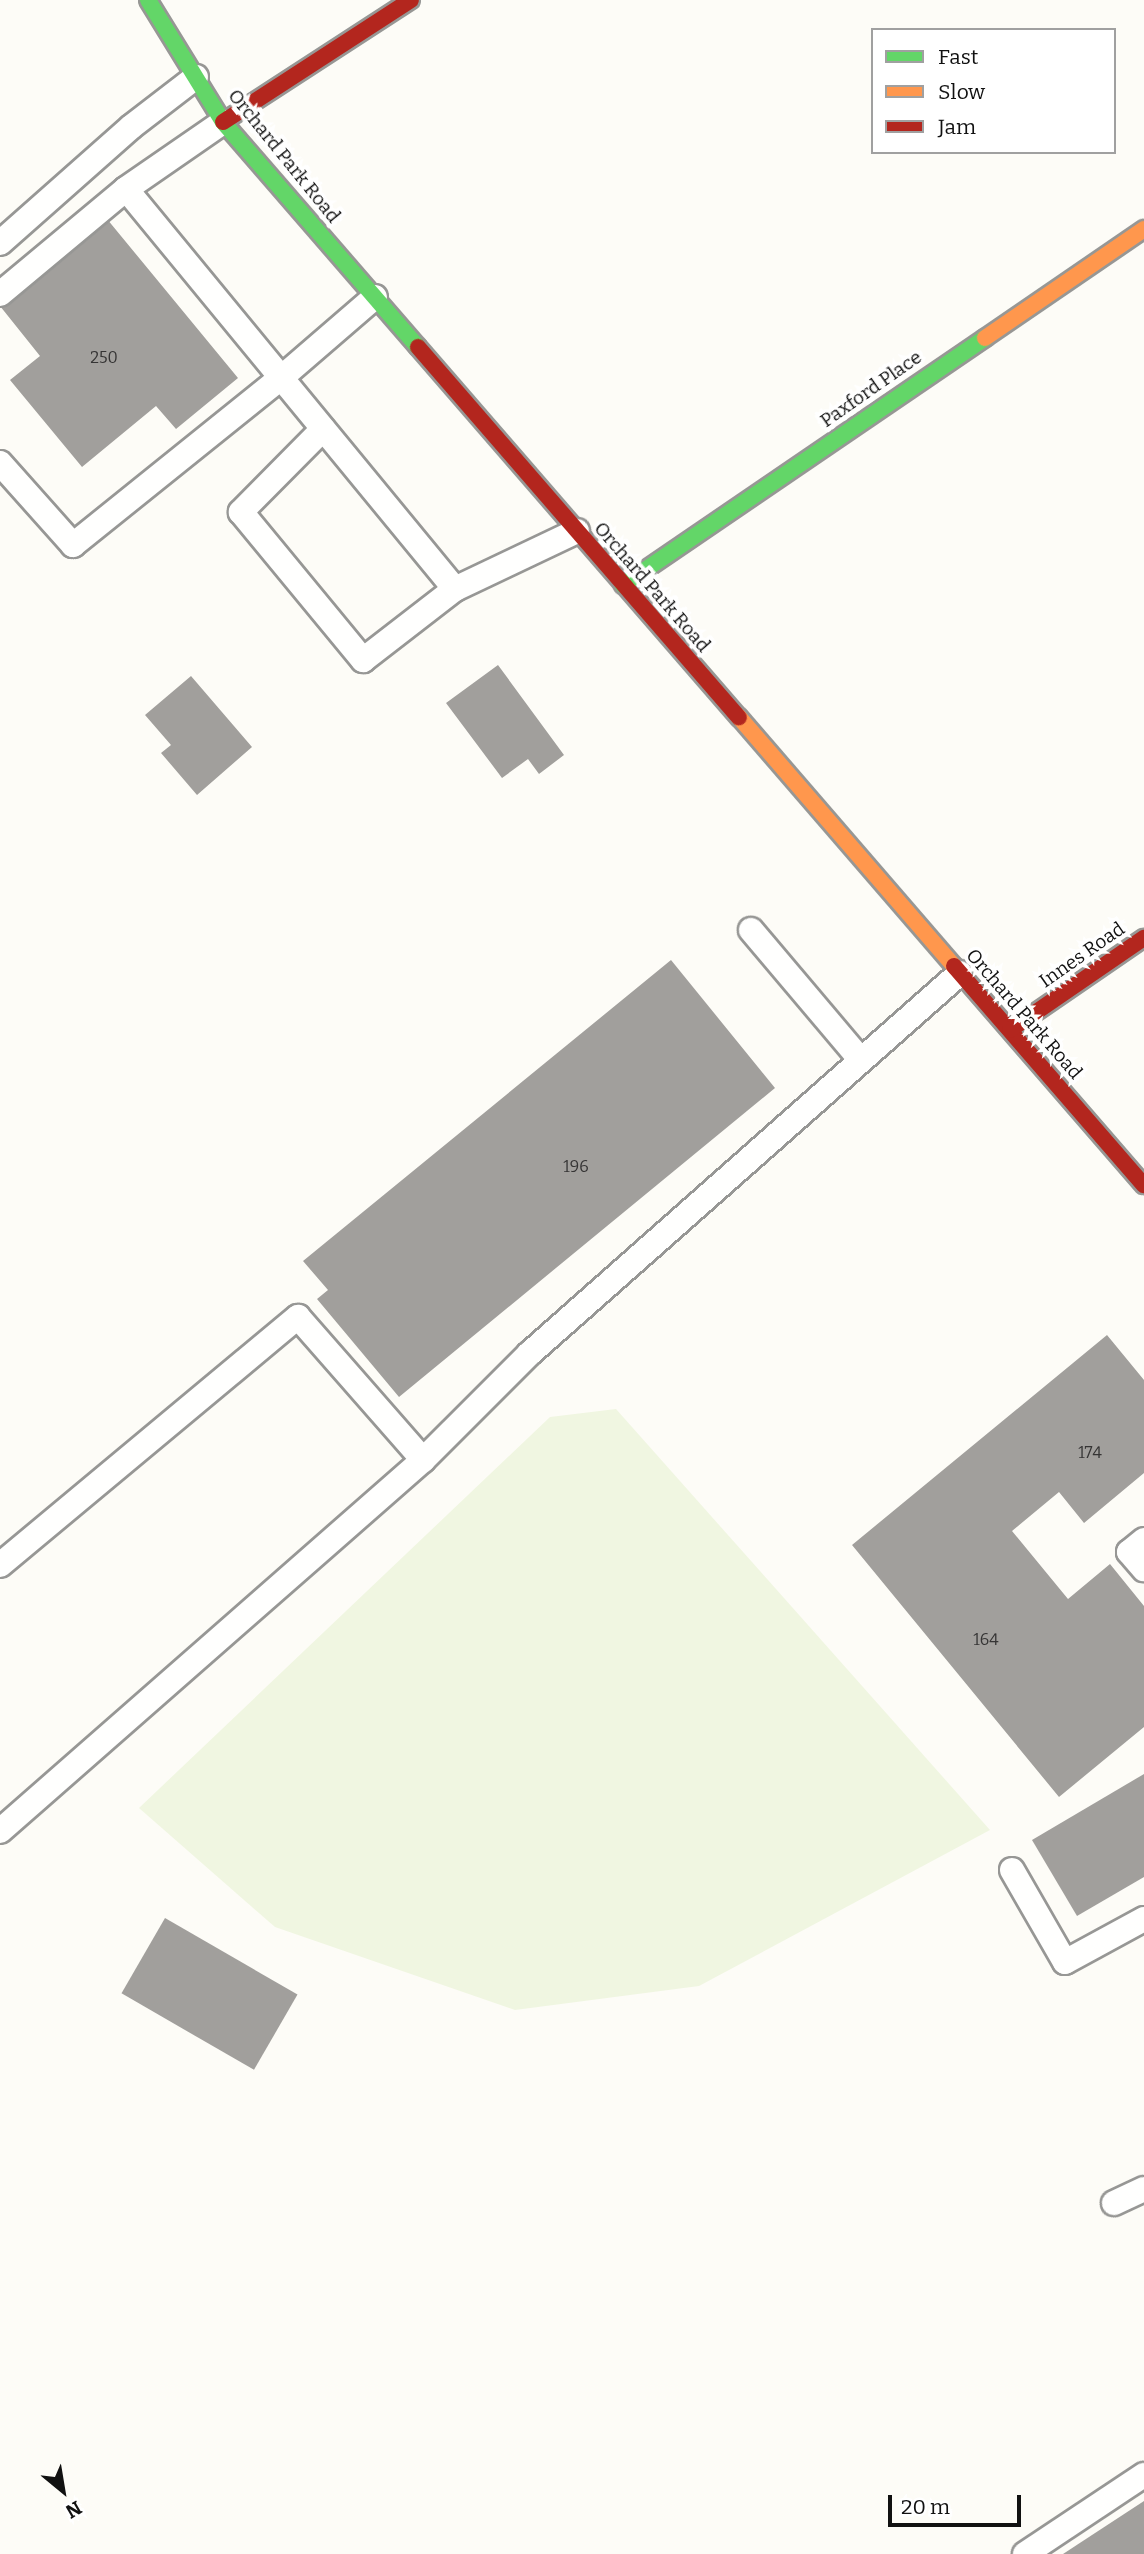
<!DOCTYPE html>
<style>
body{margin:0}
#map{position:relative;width:1144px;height:2554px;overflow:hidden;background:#fdfcf7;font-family:Bitter,serif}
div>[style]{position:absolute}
.pitch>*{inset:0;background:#f0f6e1}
.building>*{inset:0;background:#a19f9c;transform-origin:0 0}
.roads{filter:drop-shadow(2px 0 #979795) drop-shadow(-2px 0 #979795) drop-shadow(0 2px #979795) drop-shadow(0 -2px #979795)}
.lane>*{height:24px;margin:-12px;padding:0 12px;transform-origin:12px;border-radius:12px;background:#fffffe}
.fast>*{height:16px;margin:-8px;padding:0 8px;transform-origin:8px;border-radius:8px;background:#63d668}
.slow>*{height:16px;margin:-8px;padding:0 8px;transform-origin:8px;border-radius:8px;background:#ff974d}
.jam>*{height:16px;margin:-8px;padding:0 8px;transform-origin:8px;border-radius:8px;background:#b3261e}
span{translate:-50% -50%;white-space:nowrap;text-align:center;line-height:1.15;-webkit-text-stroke:7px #fff;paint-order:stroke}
.number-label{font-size:16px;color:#353434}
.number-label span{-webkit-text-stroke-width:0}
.street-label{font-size:19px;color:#111}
.legend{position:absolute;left:871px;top:28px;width:245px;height:126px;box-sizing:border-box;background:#fff;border:2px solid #a0a0a0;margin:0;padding:9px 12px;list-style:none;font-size:21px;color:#111}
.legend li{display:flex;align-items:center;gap:14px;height:35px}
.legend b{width:35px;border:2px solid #a0a0a0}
.north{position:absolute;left:28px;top:2456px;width:70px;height:70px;-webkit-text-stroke:5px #fff;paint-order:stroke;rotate:150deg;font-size:19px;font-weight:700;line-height:28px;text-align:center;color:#111}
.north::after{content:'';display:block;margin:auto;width:24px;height:32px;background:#111;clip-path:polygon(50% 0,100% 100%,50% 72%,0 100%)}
.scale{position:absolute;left:888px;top:2495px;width:133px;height:32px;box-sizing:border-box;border:4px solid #111;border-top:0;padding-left:9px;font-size:21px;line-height:24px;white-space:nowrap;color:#111;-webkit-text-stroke:5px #fff;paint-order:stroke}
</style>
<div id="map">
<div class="pitch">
<i style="clip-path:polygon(616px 1409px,990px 1830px,699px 1986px,515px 2010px,275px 1927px,139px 1808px,550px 1417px)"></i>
</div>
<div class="building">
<i style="clip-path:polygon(107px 219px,238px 378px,176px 429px,156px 406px,82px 467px,10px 380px,40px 356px,0 306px)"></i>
<i style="clip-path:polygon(498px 665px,564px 755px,539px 774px,528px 759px,502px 778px,446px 703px)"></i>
<i style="clip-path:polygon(191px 676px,252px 747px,197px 795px,161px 753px,171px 745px,145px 715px)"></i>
<i style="clip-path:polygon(671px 960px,775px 1088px,399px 1397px,317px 1299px,328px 1290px,303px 1261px)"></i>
<i style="clip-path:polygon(1107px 1335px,1144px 1380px,1144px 1473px,1084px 1523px,1059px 1492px,1012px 1531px,1068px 1599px,1110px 1564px,1144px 1606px,1144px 1727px,1059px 1797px,852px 1545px)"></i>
<i style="clip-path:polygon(1144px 1774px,1144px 1877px,1077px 1916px,1032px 1840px)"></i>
<i style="left:165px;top:1918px;width:153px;height:87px;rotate:30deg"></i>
<i style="clip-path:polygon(1144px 2501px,1144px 2554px,1063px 2554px)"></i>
</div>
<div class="roads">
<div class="lane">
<i style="left:126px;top:189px;width:518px;rotate:50.56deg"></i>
<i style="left:0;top:243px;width:175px;rotate:-41.5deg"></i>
<i style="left:131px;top:127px;width:82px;rotate:-37.6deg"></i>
<i style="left:0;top:294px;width:164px;rotate:-39.8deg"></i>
<i style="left:126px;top:189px;width:118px;rotate:-34.6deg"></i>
<i style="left:323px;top:429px;width:117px;rotate:134.7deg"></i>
<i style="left:241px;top:512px;width:192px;rotate:50.5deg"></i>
<i style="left:363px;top:660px;width:116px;rotate:-37.7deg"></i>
<i style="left:455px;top:589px;width:135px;rotate:-25.4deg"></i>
<i style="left:0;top:463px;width:110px;rotate:48.3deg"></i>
<i style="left:73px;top:545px;width:267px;rotate:-38.8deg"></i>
<i style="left:281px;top:378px;width:124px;rotate:-40.8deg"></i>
<i style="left:751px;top:930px;width:170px;rotate:49.8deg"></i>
<i style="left:1144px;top:1540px;width:19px;rotate:141deg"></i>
<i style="left:1129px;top:1552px;width:23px;rotate:49deg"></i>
<i style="left:0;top:1565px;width:388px;rotate:-39.8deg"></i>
<i style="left:298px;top:1317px;width:190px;rotate:48.8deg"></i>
<i style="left:0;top:1831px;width:563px;rotate:-41.25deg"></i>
<i style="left:423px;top:1460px;width:150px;rotate:-45deg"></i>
<i style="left:529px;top:1354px;width:575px;rotate:-41.48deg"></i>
<i style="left:1012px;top:1870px;width:106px;rotate:60.1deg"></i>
<i style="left:1065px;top:1962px;width:90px;rotate:-28.6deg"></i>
<i style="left:1114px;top:2203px;width:33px;rotate:-25deg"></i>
<i style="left:1025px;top:2554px;width:143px;rotate:-33.6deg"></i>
</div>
<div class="fast">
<i style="left:148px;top:0;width:143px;rotate:58.4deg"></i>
<i style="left:223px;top:122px;width:298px;rotate:49.1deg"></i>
<i style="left:623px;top:585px;width:438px;rotate:-34.3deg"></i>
</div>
<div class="slow">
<i style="left:985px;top:338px;width:193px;rotate:-34.4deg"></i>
<i style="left:739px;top:717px;width:329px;rotate:49.2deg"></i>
</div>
<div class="jam">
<i style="left:223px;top:122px;width:224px;rotate:-33deg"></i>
<i style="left:418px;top:347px;width:490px;rotate:49.1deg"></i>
<i style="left:954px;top:966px;width:290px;rotate:49.1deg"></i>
<i style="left:1010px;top:1030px;width:163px;rotate:-34.5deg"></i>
</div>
</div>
<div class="number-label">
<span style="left:104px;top:358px">250</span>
<span style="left:576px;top:1167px">196</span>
<span style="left:1090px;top:1453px">174</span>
<span style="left:986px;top:1640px">164</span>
</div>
<div class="street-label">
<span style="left:284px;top:156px;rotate:51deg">Orchard Park Road</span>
<span style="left:871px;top:389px;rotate:-35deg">Paxford Place</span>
<span style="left:652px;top:587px;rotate:49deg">Orchard Park Road</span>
<span style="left:1082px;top:955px;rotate:-35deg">Innes Road</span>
<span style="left:1024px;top:1014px;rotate:49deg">Orchard Park Road</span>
</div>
<ul class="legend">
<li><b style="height:9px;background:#63d668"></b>Fast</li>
<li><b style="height:9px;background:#ff974d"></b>Slow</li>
<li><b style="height:9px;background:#b3261e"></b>Jam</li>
</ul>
<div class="north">N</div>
<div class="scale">20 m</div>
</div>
